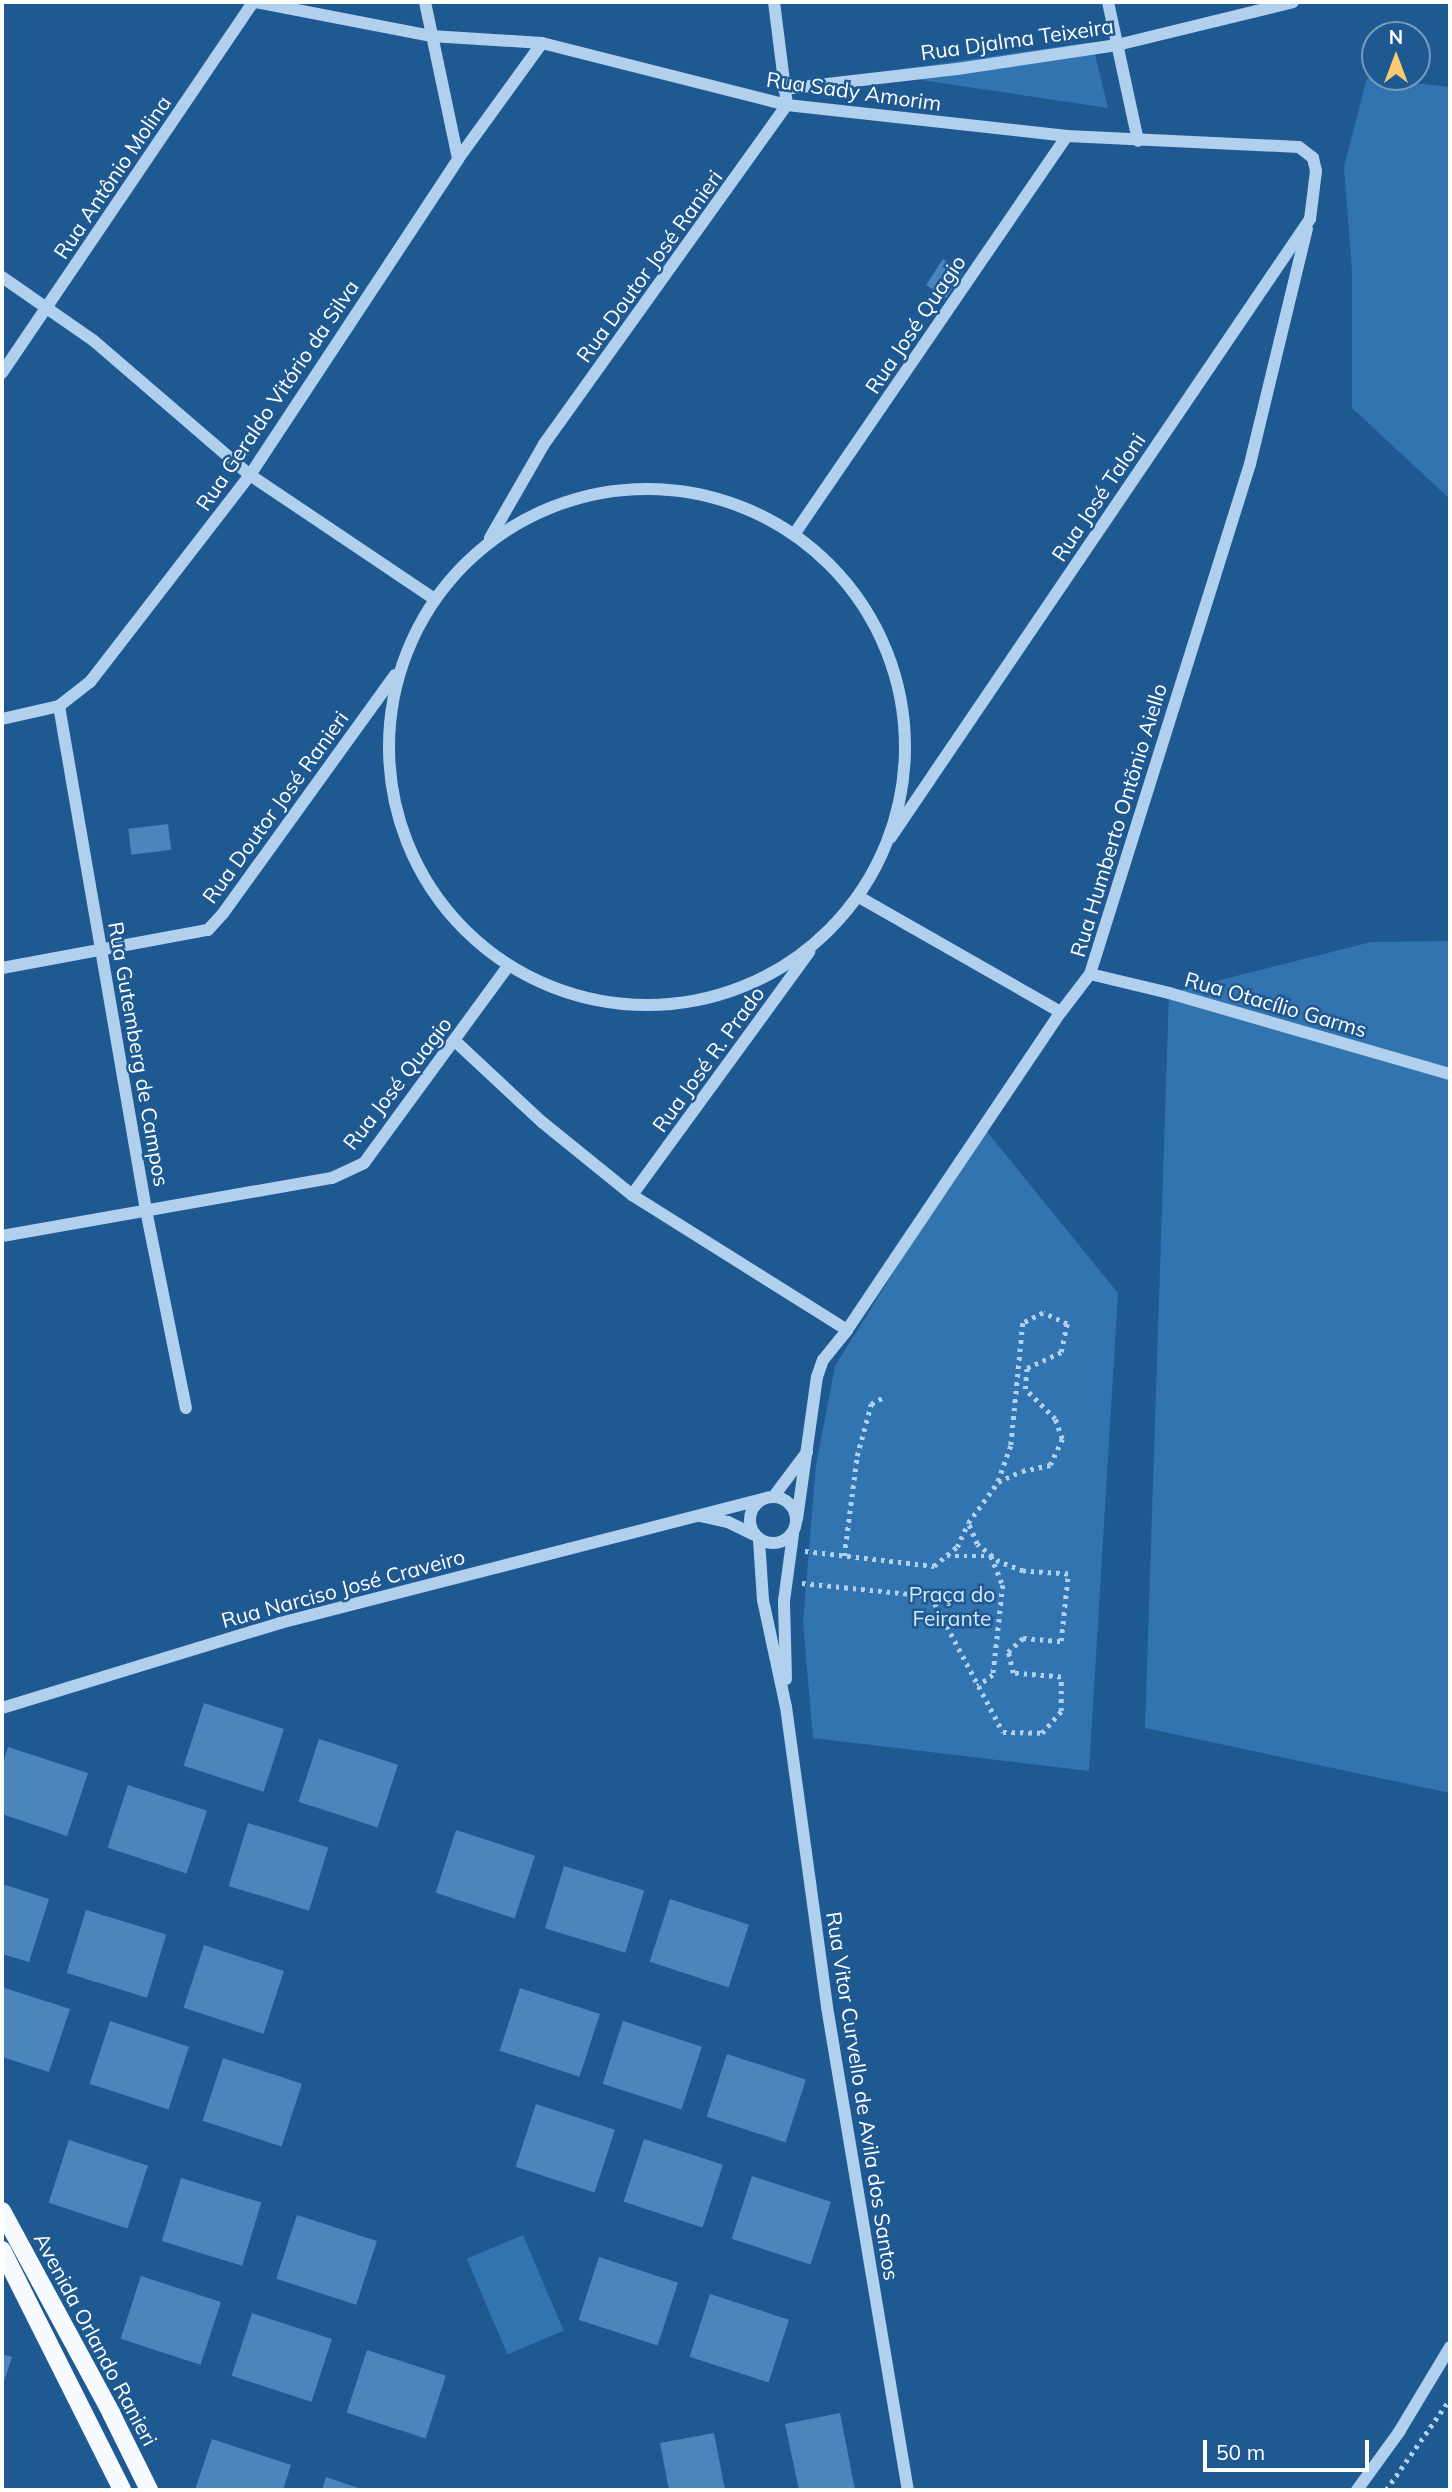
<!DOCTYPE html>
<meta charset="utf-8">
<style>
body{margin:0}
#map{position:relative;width:1452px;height:2492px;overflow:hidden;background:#1f5992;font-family:Mulish,sans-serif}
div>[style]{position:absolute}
.green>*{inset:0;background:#3274b0;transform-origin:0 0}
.building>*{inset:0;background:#4b85bb;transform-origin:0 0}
.path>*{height:4.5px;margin-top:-2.25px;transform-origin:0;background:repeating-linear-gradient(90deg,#b0d0ee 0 3.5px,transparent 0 8.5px)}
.minor>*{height:12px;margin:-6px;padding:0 6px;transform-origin:6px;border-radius:6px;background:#b0d0ee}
.minor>.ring{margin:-6px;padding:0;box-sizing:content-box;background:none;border:12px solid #b0d0ee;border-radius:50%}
.major>*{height:18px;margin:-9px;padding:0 9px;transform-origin:9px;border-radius:9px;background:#f7fbff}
span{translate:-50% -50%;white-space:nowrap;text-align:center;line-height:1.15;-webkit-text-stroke:5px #1f5992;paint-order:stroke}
.street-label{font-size:21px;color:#fff}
.park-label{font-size:21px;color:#d6e9fa}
.frame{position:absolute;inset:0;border:4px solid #fff;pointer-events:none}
.north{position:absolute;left:1361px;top:21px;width:70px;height:70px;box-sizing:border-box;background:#1f5992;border:2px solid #799bbe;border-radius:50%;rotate:0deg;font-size:19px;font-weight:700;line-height:28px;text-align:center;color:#fff}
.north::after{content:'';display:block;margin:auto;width:24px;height:32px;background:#fcca70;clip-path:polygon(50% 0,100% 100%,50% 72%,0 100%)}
.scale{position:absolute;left:1203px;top:2440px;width:166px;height:32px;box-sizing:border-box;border:4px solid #fff;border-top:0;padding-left:9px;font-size:21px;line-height:24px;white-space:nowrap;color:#fff;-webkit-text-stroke:5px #1f5992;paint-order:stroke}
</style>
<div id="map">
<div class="green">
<i style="clip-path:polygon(1092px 42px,1108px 108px,875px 73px)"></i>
<i style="clip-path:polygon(1367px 78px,1450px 87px,1450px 499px,1352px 408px,1352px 270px,1344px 167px)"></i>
<i style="clip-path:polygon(1450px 941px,1450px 1793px,1145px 1728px,1169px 993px,1371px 942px)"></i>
<i style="clip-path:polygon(984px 1128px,1118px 1293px,1089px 1771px,813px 1738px,803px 1622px,816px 1465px,835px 1366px)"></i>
<i style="left:523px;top:2235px;width:104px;height:61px;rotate:67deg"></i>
</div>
<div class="building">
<i style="left:943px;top:259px;width:24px;height:31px;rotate:33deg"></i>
<i style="left:168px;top:824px;width:26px;height:40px;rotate:83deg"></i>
<i style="left:204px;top:1703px;width:84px;height:66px;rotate:18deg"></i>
<i style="left:319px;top:1739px;width:83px;height:66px;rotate:18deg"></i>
<i style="clip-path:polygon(8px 1747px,88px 1773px,67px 1836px,2px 1814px,2px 1767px)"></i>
<i style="left:128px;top:1785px;width:83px;height:66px;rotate:18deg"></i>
<i style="left:248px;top:1823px;width:84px;height:66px;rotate:17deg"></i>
<i style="left:456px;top:1830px;width:83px;height:66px;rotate:18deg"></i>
<i style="left:564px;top:1866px;width:84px;height:65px;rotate:17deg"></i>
<i style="clip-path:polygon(2px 1884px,49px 1899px,29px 1962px,2px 1954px)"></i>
<i style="left:670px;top:1899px;width:83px;height:66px;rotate:18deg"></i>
<i style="left:86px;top:1910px;width:84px;height:66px;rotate:17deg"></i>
<i style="left:204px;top:1945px;width:84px;height:66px;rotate:18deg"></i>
<i style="clip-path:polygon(2px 1987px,70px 2009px,49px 2072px,2px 2057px)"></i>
<i style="left:520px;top:1988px;width:84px;height:66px;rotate:18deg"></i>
<i style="left:110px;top:2021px;width:83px;height:66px;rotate:18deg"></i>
<i style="left:623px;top:2021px;width:83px;height:66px;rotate:18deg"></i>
<i style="left:727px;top:2054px;width:83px;height:66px;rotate:18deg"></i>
<i style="left:223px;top:2058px;width:83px;height:66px;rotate:18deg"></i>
<i style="left:536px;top:2104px;width:83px;height:66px;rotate:18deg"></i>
<i style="left:644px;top:2139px;width:83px;height:66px;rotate:18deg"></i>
<i style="left:69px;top:2140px;width:83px;height:66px;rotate:18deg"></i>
<i style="left:752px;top:2176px;width:83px;height:66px;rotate:18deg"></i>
<i style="left:181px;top:2178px;width:84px;height:66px;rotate:17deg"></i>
<i style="left:297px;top:2215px;width:84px;height:67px;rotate:18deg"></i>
<i style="left:599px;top:2257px;width:83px;height:66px;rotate:18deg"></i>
<i style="left:141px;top:2276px;width:84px;height:66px;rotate:18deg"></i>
<i style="left:710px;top:2294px;width:83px;height:66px;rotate:18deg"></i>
<i style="left:252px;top:2313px;width:84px;height:66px;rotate:18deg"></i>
<i style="left:367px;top:2350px;width:83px;height:66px;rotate:18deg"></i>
<i style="clip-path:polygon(2px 2354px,12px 2357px,2px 2387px)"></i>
<i style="clip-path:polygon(840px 2413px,855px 2490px,799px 2490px,785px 2424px)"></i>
<i style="clip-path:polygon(714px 2433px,725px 2490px,669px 2490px,660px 2443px)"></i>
<i style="clip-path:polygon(212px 2439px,291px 2465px,283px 2490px,195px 2490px)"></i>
<i style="clip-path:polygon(326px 2477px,364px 2490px,322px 2490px)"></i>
</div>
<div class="path">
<i style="left:805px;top:1551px;width:130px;rotate:6.6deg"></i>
<i style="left:934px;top:1566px;width:30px;rotate:-40deg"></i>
<i style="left:957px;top:1547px;width:26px;rotate:-65deg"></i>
<i style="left:968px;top:1523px;width:51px;rotate:-53.8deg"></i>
<i style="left:998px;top:1482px;width:26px;rotate:-25deg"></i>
<i style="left:1022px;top:1471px;width:29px;rotate:-12deg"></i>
<i style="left:1050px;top:1465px;width:29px;rotate:-65deg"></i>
<i style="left:1062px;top:1439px;width:21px;rotate:-109deg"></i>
<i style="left:1055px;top:1419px;width:42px;rotate:-135deg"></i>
<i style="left:1025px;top:1389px;width:21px;rotate:-85deg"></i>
<i style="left:1027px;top:1368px;width:38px;rotate:-25deg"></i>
<i style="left:1061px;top:1352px;width:29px;rotate:-78deg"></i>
<i style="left:1067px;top:1324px;width:26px;rotate:-155deg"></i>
<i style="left:1043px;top:1313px;width:22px;rotate:153deg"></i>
<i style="left:1023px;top:1323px;width:124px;rotate:95.6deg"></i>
<i style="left:1011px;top:1446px;width:38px;rotate:110deg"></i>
<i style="left:844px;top:1556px;width:101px;rotate:-82.6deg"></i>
<i style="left:857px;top:1456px;width:54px;rotate:-74.9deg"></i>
<i style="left:871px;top:1404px;width:13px;rotate:-29deg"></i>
<i style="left:947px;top:1556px;width:44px"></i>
<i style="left:991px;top:1556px;width:31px;rotate:68deg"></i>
<i style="left:1003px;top:1585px;width:91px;rotate:96.3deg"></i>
<i style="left:993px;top:1675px;width:19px;rotate:144deg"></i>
<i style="left:802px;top:1583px;width:130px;rotate:5.8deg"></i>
<i style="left:931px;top:1596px;width:154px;rotate:62.1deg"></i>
<i style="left:1003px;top:1732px;width:39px;rotate:1deg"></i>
<i style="left:1042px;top:1733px;width:29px;rotate:-49deg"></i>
<i style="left:1061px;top:1711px;width:34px;rotate:-90deg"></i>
<i style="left:1061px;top:1677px;width:48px;rotate:-175.2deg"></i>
<i style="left:1013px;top:1673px;width:22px;rotate:-103deg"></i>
<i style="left:1008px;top:1652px;width:21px;rotate:-43deg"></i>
<i style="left:1023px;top:1638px;width:38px;rotate:5deg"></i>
<i style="left:1061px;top:1641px;width:67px;rotate:-84deg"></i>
<i style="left:1068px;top:1574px;width:45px;rotate:-176.2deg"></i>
<i style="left:1023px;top:1571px;width:26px;rotate:-159deg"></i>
<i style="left:999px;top:1562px;width:28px;rotate:-141deg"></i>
<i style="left:977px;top:1544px;width:23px;rotate:-113deg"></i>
<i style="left:1386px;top:2490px;width:111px;rotate:-54.9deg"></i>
</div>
<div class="minor">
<i style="left:256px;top:2px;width:178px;rotate:11deg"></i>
<i style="left:431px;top:36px;width:111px;rotate:3.6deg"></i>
<i style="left:542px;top:43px;width:253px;rotate:14.2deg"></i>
<i style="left:787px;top:105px;width:282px;rotate:6.3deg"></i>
<i style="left:1067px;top:136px;width:232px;rotate:2.7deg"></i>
<i style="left:1299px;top:147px;width:18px;rotate:38deg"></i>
<i style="left:1313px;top:158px;width:13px;rotate:77deg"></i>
<i style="left:1316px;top:171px;width:48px;rotate:97.1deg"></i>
<i style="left:1310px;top:219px;width:747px;rotate:124.14deg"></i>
<i style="left:425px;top:2px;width:160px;rotate:78.1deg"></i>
<i style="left:1108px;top:2px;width:142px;rotate:77.8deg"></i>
<i style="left:784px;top:89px;width:174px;rotate:-6.6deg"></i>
<i style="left:957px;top:69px;width:162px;rotate:-8.5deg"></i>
<i style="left:1117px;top:45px;width:181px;rotate:-13.7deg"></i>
<i style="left:2px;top:277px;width:112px;rotate:34.8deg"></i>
<i style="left:94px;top:341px;width:206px;rotate:40.7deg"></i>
<i style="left:250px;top:475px;width:220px;rotate:33.9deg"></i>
<i style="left:2px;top:373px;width:448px;rotate:-55.9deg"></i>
<i class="ring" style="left:389px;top:489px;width:504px;height:504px"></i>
<i style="left:795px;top:533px;width:481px;rotate:-55.6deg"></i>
<i style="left:490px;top:538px;width:108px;rotate:-60.1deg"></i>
<i style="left:544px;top:444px;width:417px;rotate:-54.4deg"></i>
<i style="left:787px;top:105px;width:104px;rotate:-97.2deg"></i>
<i style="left:59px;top:706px;width:511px;rotate:80.21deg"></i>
<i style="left:146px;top:1210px;width:202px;rotate:78.6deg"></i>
<i style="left:2px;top:719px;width:58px;rotate:-12.8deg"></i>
<i style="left:59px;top:706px;width:39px;rotate:-38deg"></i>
<i style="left:90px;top:682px;width:262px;rotate:-52.3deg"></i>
<i style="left:250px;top:475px;width:378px;rotate:-56.6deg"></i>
<i style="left:458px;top:159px;width:143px;rotate:-54.1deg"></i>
<i style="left:859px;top:897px;width:232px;rotate:29.7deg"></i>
<i style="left:2px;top:968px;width:209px;rotate:-10.5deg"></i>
<i style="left:208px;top:930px;width:24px;rotate:-48deg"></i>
<i style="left:224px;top:912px;width:292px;rotate:-54.2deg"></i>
<i style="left:1090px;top:974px;width:81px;rotate:13.5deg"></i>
<i style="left:1169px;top:993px;width:292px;rotate:16.1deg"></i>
<i style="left:455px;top:1041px;width:119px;rotate:43deg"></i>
<i style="left:542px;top:1122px;width:116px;rotate:39deg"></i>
<i style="left:632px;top:1195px;width:254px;rotate:32.1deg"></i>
<i style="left:632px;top:1195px;width:301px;rotate:-53.9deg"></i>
<i style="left:2px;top:1236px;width:335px;rotate:-10deg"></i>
<i style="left:332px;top:1178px;width:35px;rotate:-25deg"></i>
<i style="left:364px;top:1163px;width:244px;rotate:-53.8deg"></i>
<i style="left:774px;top:1496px;width:55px;rotate:-53.1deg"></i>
<i class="ring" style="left:750px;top:1497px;width:34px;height:34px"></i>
<i style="left:700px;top:1516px;width:29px;rotate:12deg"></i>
<i style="left:728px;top:1522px;width:28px;rotate:26deg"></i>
<i style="left:797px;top:1519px;width:143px;rotate:-82deg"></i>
<i style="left:817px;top:1377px;width:18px;rotate:-71deg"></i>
<i style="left:823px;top:1360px;width:38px;rotate:-51deg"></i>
<i style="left:847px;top:1330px;width:383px;rotate:-56.1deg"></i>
<i style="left:1061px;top:1012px;width:48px;rotate:-52.7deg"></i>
<i style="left:1090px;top:974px;width:535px;rotate:-72.58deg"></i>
<i style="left:1250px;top:464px;width:242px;rotate:-76.4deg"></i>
<i style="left:759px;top:1540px;width:60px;rotate:86.2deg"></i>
<i style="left:763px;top:1600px;width:109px;rotate:77.9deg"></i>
<i style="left:786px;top:1707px;width:303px;rotate:82.2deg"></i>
<i style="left:827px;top:2007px;width:490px;rotate:80.5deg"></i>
<i style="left:786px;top:1679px;width:78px;rotate:-91.5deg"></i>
<i style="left:784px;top:1601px;width:68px;rotate:-82.3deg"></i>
<i style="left:2px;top:1708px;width:291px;rotate:-17deg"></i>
<i style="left:280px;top:1623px;width:498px;rotate:-14.4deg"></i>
<i style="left:1357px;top:2490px;width:72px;rotate:-54.1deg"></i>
<i style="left:1399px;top:2432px;width:99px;rotate:-59deg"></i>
</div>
<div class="major">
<i style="left:2px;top:2211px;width:230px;rotate:61.6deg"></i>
<i style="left:111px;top:2413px;width:86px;rotate:63.7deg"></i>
<i style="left:2px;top:2250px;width:268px;rotate:63.4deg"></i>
</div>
<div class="street-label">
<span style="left:1017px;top:39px;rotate:-8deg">Rua Djalma Teixeira</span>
<span style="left:854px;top:91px;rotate:8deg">Rua Sady Amorim</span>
<span style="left:112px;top:177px;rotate:-56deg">Rua Antônio Molina</span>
<span style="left:649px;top:266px;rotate:-54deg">Rua Doutor José Ranieri</span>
<span style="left:915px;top:324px;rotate:-56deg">Rua José Quagio</span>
<span style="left:277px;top:395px;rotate:-56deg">Rua Geraldo Vitório da Silva</span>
<span style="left:1098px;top:497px;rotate:-56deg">Rua José Taloni</span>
<span style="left:275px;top:807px;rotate:-54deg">Rua Doutor José Ranieri</span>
<span style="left:1118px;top:820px;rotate:-73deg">Rua Humberto Ontõnio Aiello</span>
<span style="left:1276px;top:1004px;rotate:16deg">Rua Otacílio Garms</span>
<span style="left:139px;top:1054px;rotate:80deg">Rua Gutemberg de Campos</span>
<span style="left:708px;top:1059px;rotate:-54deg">Rua José R. Prado</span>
<span style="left:397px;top:1083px;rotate:-52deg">Rua José Quagio</span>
<span style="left:343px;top:1588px;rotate:-15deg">Rua Narciso José Craveiro</span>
<span style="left:863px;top:2096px;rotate:81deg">Rua Vitor Curvello de Avila dos Santos</span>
<span style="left:96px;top:2339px;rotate:62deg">Avenida Orlando Ranieri</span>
</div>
<div class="park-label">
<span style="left:952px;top:1606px">Praça do<br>Feirante</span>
</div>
<div class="frame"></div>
<div class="north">N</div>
<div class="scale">50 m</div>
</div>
